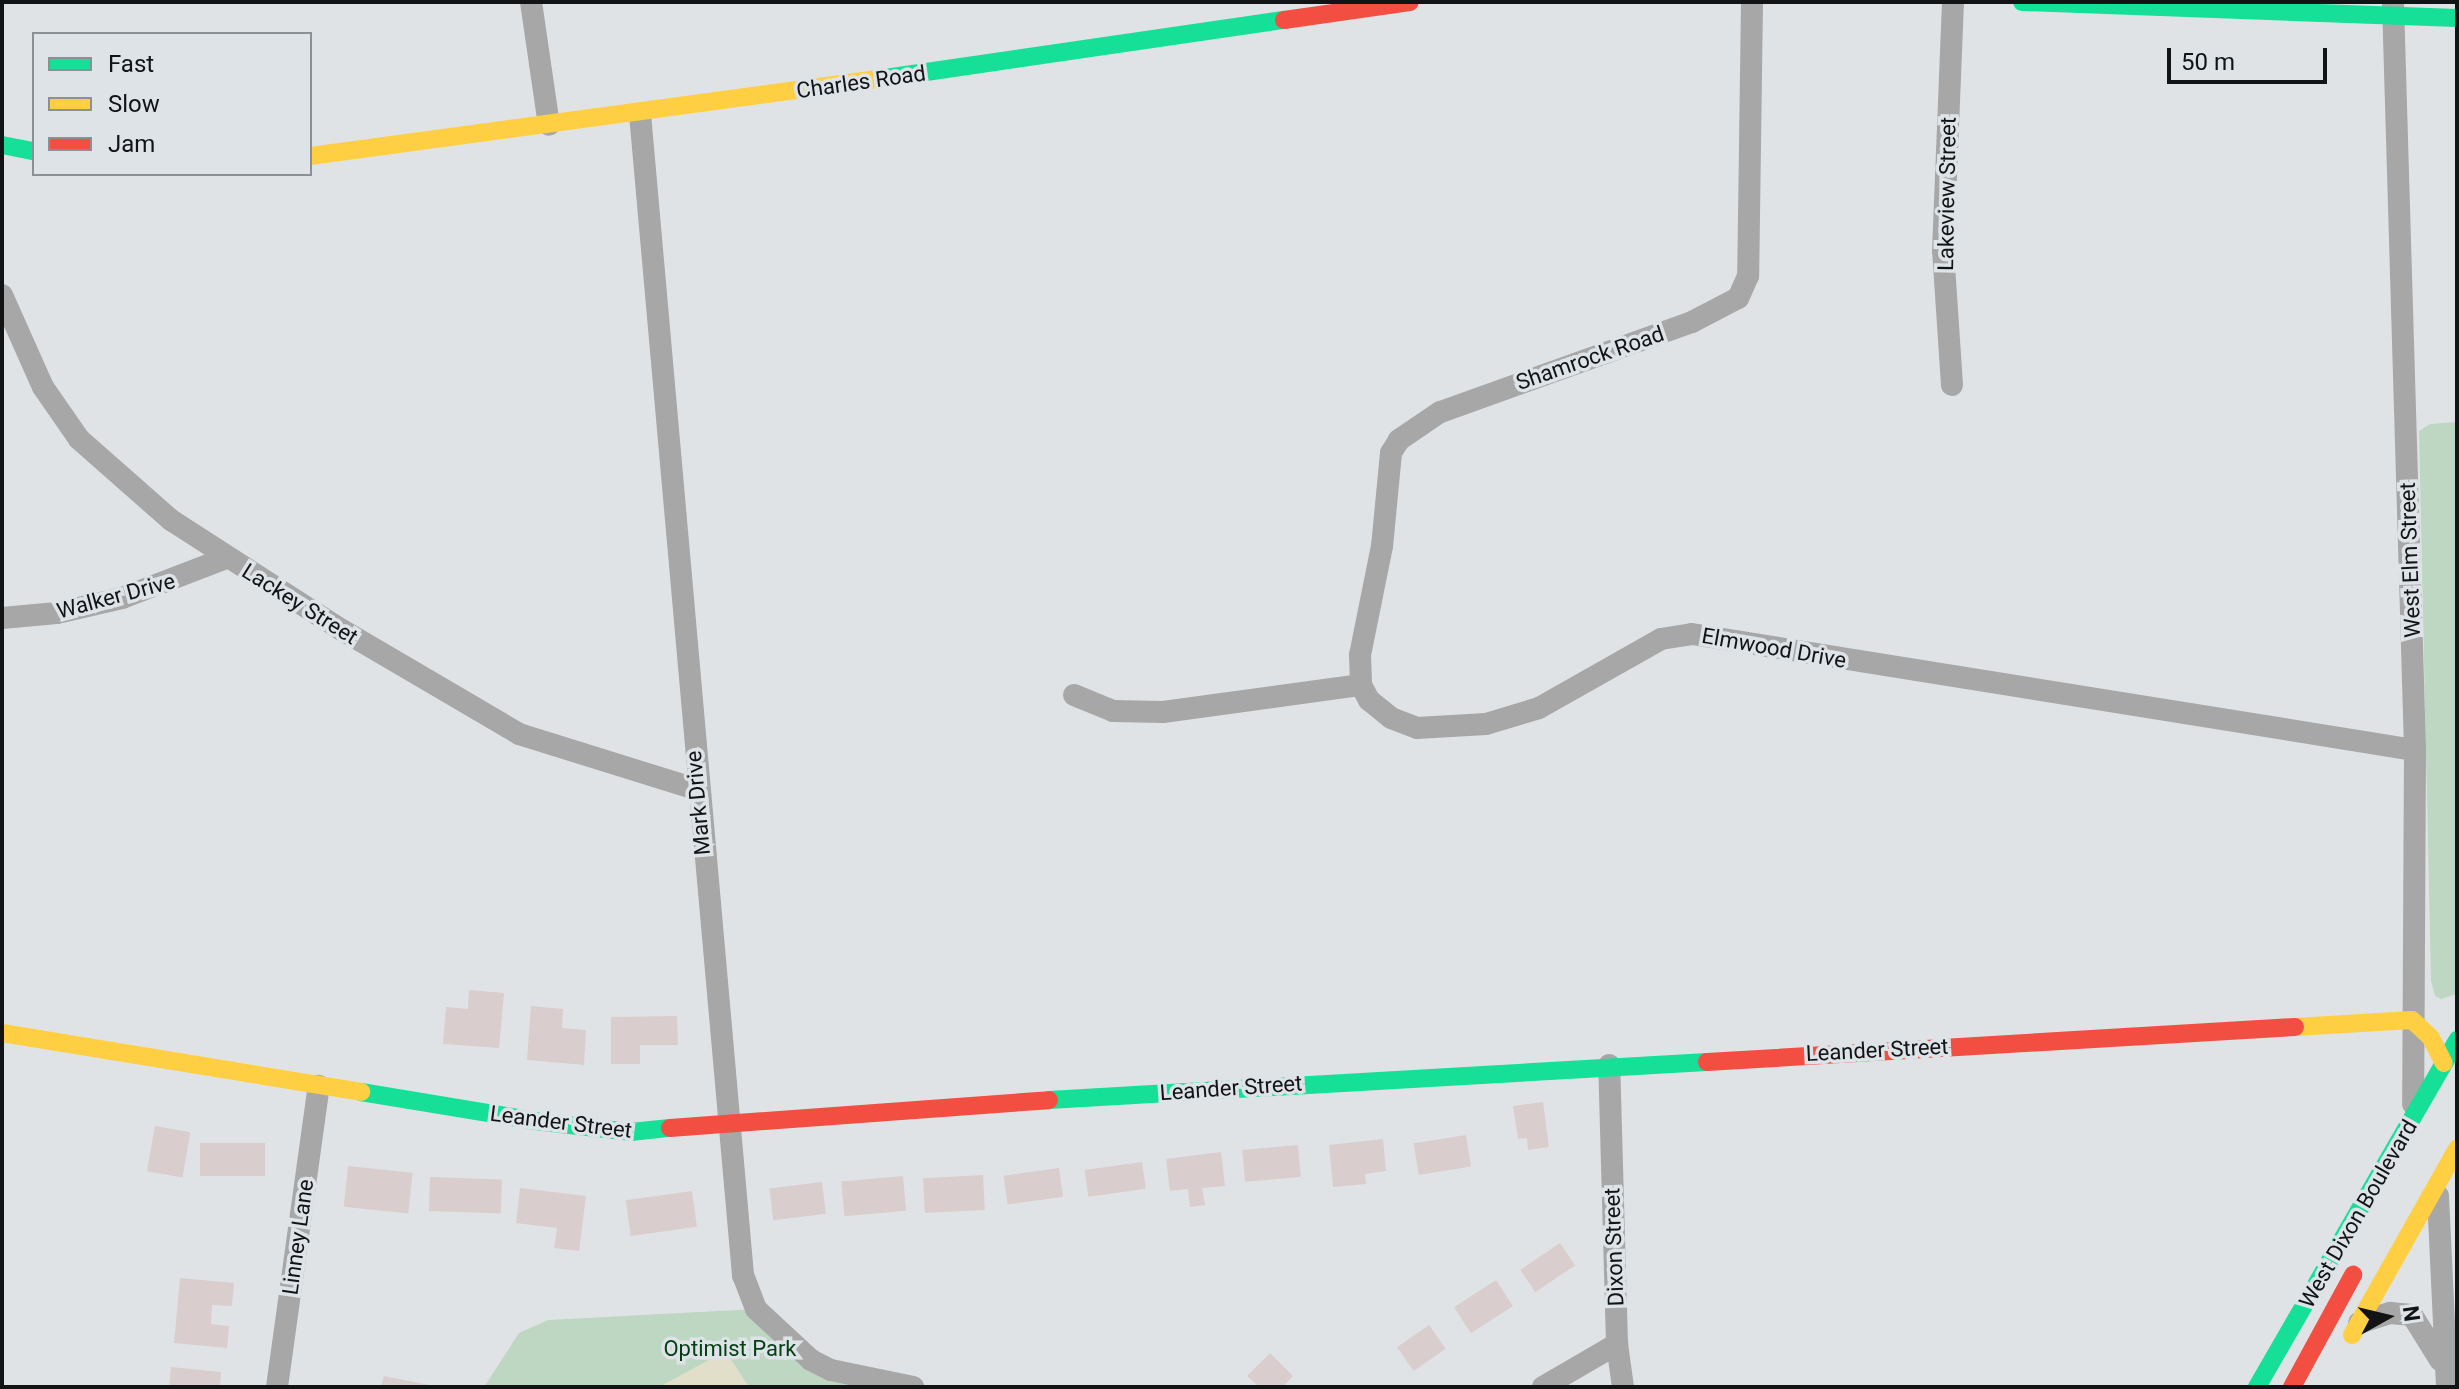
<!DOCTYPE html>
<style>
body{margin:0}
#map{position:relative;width:2459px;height:1389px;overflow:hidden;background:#e0e3e5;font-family:Roboto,sans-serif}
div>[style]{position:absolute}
.green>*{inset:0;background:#bed7c2}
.sand>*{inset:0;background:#e1deca}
.building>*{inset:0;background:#d9cdcd;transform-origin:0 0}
.street>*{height:22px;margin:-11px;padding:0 11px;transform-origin:11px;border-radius:11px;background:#a7a7a8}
.fast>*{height:18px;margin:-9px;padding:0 9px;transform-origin:9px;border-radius:9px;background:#16e098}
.slow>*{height:18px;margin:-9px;padding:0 9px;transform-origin:9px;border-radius:9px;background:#ffcf43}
.jam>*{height:18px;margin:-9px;padding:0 9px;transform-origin:9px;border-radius:9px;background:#f24e42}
span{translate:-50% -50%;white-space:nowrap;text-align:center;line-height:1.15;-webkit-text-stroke:7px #dee3e7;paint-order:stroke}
.street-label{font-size:22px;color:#121315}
.park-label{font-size:22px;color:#033f13}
.frame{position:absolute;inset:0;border:4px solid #121315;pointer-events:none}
.legend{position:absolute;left:32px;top:32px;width:280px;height:144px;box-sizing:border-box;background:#dee3e7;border:2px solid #8c9093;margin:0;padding:10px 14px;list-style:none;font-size:24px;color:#121315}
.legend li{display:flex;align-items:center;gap:16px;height:40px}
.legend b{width:40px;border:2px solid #8c9093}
.north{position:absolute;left:2347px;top:1277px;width:80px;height:80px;-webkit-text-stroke:6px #dee3e7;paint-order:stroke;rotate:82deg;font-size:22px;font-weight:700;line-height:32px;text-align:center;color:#121315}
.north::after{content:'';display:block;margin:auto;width:28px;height:36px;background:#121315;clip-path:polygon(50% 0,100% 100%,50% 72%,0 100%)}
.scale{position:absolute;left:2167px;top:48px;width:160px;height:36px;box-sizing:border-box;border:4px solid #121315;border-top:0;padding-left:10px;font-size:24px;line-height:28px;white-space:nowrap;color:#121315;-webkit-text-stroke:6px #dee3e7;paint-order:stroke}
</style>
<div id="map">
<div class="green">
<i style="clip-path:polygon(2457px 422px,2457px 994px,2441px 999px,2435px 996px,2431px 981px,2419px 431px,2430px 424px)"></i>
<i style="clip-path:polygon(756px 1309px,811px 1360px,913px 1387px,484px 1387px,519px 1333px,548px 1320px)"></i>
</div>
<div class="sand">
<i style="clip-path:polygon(718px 1355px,730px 1358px,749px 1387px,659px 1387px)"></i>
</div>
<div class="building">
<i style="clip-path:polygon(469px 990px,504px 993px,499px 1048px,443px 1044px,446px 1007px,468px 1009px)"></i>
<i style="clip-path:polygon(531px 1006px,563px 1009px,562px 1028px,586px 1030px,584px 1065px,527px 1060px)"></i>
<i style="clip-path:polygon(677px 1016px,678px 1045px,640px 1045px,640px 1064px,611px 1064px,611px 1017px)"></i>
<i style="clip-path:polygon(1543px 1102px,1549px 1147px,1528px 1150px,1527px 1138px,1518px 1139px,1513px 1106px)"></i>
<i style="left:155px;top:1126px;width:36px;height:46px;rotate:10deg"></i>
<i style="left:1466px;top:1135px;width:32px;height:53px;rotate:81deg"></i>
<i style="clip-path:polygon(1383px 1139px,1386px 1171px,1365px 1174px,1366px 1184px,1333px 1187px,1329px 1145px)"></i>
<i style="left:265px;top:1143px;width:33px;height:65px;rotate:90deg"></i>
<i style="left:1298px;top:1145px;width:32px;height:56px;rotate:85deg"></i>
<i style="clip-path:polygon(1221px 1152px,1225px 1186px,1202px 1188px,1205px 1205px,1190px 1207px,1188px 1189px,1170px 1191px,1166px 1159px)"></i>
<i style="left:1142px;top:1162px;width:27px;height:58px;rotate:82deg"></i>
<i style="left:348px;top:1166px;width:65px;height:41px;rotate:6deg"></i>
<i style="left:1059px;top:1168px;width:29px;height:56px;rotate:82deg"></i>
<i style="left:983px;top:1175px;width:35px;height:60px;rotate:87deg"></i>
<i style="left:903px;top:1176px;width:35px;height:62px;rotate:85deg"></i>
<i style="left:430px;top:1177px;width:72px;height:34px;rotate:2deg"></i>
<i style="left:822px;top:1182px;width:32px;height:53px;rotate:83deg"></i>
<i style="clip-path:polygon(520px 1188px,586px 1196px,579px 1251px,554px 1248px,557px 1228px,516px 1223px)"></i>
<i style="left:692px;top:1191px;width:36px;height:67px;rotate:82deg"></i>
<i style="left:1560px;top:1243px;width:27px;height:48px;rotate:56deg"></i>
<i style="clip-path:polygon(180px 1278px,234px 1283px,232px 1306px,212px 1305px,211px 1324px,229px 1326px,227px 1348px,174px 1343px)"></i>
<i style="left:1496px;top:1280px;width:31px;height:50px;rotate:57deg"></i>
<i style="left:1429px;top:1325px;width:29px;height:39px;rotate:55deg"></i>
<i style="clip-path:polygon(1270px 1353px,1293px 1376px,1283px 1387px,1259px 1387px,1247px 1376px)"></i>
<i style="clip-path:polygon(171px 1367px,221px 1372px,220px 1387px,169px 1387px)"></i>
<i style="clip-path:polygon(384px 1376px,434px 1386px,434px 1387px,381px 1387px)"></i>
</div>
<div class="street">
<i style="left:531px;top:2px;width:124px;rotate:81.7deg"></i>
<i style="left:1752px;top:2px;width:274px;rotate:90.8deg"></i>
<i style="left:1748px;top:276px;width:24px;rotate:114deg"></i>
<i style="left:1738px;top:298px;width:52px;rotate:152.4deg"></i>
<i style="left:1692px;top:322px;width:268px;rotate:160.3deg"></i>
<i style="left:1440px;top:412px;width:50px;rotate:145.7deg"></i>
<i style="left:1399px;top:440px;width:15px;rotate:122deg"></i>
<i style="left:1391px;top:453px;width:93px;rotate:95.5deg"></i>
<i style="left:1382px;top:546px;width:111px;rotate:101.4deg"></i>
<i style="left:1360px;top:655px;width:30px;rotate:88deg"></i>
<i style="left:1361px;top:685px;width:17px;rotate:62deg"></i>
<i style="left:1369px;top:700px;width:28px;rotate:39deg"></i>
<i style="left:1391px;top:718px;width:28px;rotate:21deg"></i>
<i style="left:1417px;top:728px;width:69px;rotate:-3.3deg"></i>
<i style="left:1486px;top:724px;width:55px;rotate:-16.8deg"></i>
<i style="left:1539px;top:708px;width:140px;rotate:-29.5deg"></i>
<i style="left:1661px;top:639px;width:31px;rotate:-9deg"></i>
<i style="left:1692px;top:634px;width:732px;rotate:9.12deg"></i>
<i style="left:2393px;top:3px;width:747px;rotate:88.31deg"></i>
<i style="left:2415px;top:750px;width:354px;rotate:90.3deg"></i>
<i style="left:640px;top:114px;width:1166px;rotate:84.93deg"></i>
<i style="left:743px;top:1275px;width:36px;rotate:69deg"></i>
<i style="left:756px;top:1309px;width:75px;rotate:42.8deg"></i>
<i style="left:811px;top:1360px;width:22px;rotate:27deg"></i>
<i style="left:831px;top:1370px;width:84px;rotate:11.7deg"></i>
<i style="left:2px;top:295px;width:101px;rotate:66deg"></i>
<i style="left:43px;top:387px;width:63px;rotate:55.3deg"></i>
<i style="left:79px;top:439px;width:123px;rotate:41.4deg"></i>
<i style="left:171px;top:520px;width:203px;rotate:32.8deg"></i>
<i style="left:342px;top:630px;width:205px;rotate:30.4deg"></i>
<i style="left:519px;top:734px;width:185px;rotate:17.3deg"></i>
<i style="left:1952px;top:385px;width:134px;rotate:-93.8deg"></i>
<i style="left:1943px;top:251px;width:249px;rotate:-87.7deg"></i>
<i style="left:2px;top:618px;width:55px;rotate:-5.2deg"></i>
<i style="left:57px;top:613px;width:67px;rotate:-13deg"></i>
<i style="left:122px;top:598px;width:111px;rotate:-21deg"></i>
<i style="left:1074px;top:695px;width:42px;rotate:22.3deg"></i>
<i style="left:1113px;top:711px;width:50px;rotate:1.1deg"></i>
<i style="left:1163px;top:712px;width:200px;rotate:-7.8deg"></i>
<i style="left:2438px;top:1196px;width:191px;rotate:87.3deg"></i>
<i style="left:2359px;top:1323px;width:33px;rotate:-18deg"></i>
<i style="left:2390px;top:1313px;width:22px;rotate:5deg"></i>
<i style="left:2412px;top:1315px;width:53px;rotate:58.1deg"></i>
<i style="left:1617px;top:1344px;width:43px;rotate:82.1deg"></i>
<i style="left:277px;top:1387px;width:304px;rotate:-82.1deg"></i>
<i style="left:1543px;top:1387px;width:86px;rotate:-30.2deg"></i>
<i style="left:1617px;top:1344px;width:279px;rotate:-91.6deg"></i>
</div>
<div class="fast">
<i style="left:2022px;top:2px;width:435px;rotate:2.1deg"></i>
<i style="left:885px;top:78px;width:403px;rotate:-8.3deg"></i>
<i style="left:2px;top:145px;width:33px;rotate:11deg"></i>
<i style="left:361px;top:1092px;width:184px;rotate:9.4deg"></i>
<i style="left:543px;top:1122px;width:89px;rotate:6.5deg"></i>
<i style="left:631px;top:1132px;width:39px;rotate:-6deg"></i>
<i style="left:1049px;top:1100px;width:659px;rotate:-3.31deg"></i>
<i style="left:2257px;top:1387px;width:401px;rotate:-60deg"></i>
</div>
<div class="slow">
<i style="left:310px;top:156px;width:580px;rotate:-7.73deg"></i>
<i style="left:2295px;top:1027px;width:117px;rotate:-3.4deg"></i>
<i style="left:2412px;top:1020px;width:26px;rotate:43deg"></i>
<i style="left:2431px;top:1038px;width:28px;rotate:63deg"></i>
<i style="left:2px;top:1033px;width:364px;rotate:9.3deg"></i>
<i style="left:2352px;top:1335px;width:214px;rotate:-60.6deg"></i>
</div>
<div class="jam">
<i style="left:1284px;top:20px;width:127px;rotate:-8.1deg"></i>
<i style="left:1707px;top:1062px;width:589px;rotate:-3.41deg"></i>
<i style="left:670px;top:1128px;width:380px;rotate:-4.2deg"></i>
<i style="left:2292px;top:1387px;width:128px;rotate:-61.4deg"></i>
</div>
<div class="street-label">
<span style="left:861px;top:82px;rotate:-8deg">Charles Road</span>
<span style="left:1947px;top:194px;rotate:-89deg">Lakeview Street</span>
<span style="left:1590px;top:358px;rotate:-19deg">Shamrock Road</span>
<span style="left:2410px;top:560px;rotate:-92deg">West Elm Street</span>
<span style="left:116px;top:596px;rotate:-15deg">Walker Drive</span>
<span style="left:300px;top:604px;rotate:32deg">Lackey Street</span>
<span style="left:1774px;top:648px;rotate:10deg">Elmwood Drive</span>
<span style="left:698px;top:803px;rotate:-95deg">Mark Drive</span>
<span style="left:1877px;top:1050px;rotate:-3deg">Leander Street</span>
<span style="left:1231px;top:1088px;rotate:-4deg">Leander Street</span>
<span style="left:561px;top:1122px;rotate:7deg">Leander Street</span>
<span style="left:2358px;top:1214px;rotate:-60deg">West Dixon Boulevard</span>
<span style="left:298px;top:1237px;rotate:-82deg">Linney Lane</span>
<span style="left:1614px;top:1247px;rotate:-92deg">Dixon Street</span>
</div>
<div class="park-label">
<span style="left:730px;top:1349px">Optimist Park</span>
</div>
<div class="frame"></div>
<ul class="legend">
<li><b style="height:10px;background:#16e098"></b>Fast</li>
<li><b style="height:10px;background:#ffcf43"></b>Slow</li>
<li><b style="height:10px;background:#f24e42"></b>Jam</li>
</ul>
<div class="north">N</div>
<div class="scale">50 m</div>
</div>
